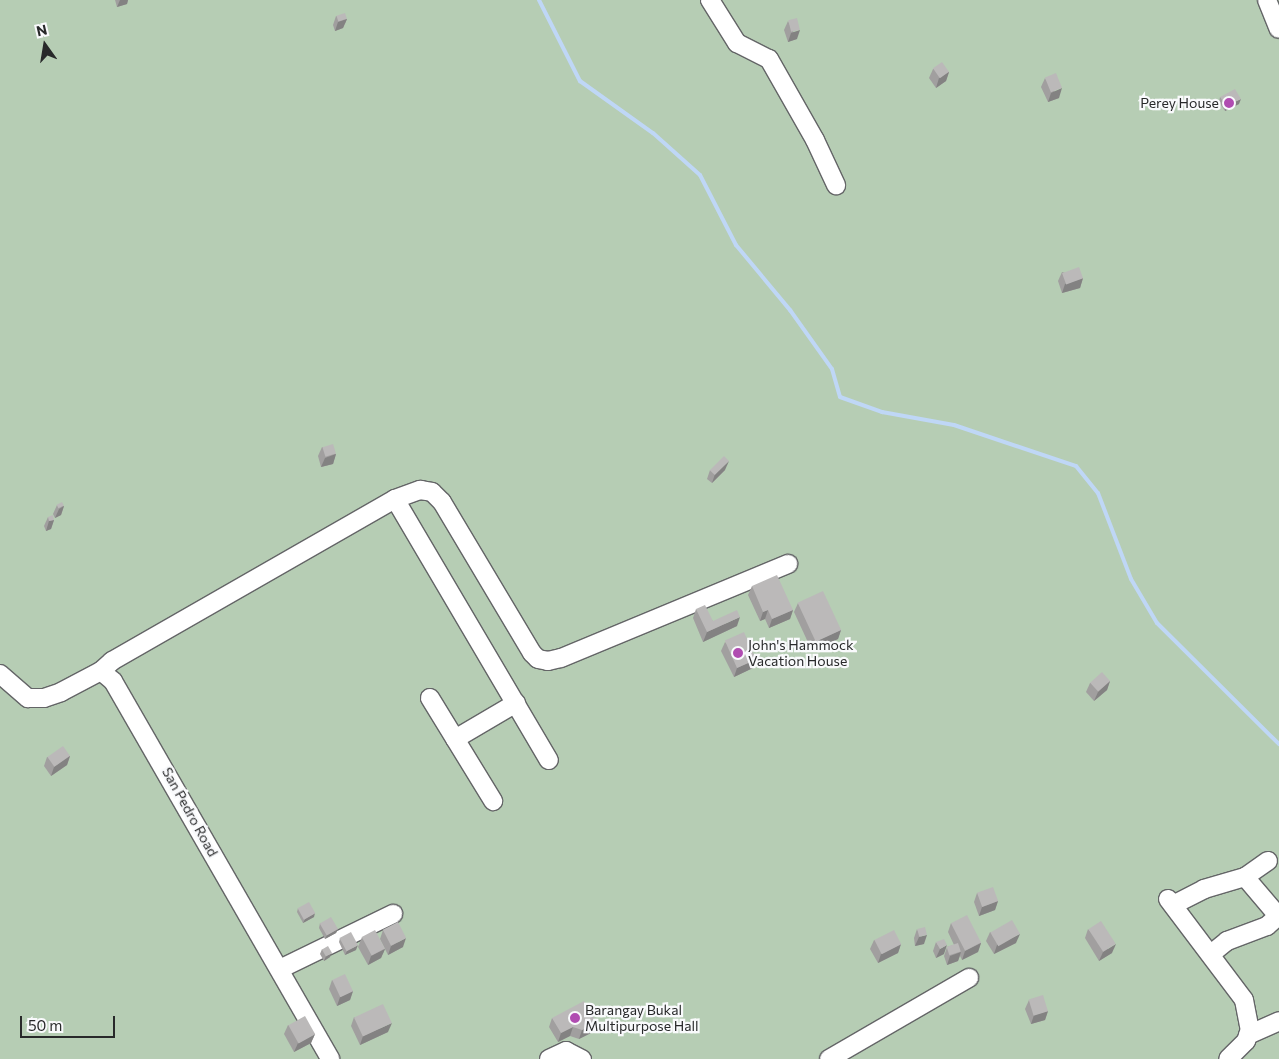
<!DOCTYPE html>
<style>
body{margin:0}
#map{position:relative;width:1279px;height:1059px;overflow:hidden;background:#ecedef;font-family:Commissioner,sans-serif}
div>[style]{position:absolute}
.green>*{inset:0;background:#b6cdb4;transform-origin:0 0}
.stream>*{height:4px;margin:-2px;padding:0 2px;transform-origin:2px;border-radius:2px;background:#bfd7f6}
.roads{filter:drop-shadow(1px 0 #646567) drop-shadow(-1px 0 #646567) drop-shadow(0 1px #646567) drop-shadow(0 -1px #646567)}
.minor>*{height:18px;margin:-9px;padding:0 9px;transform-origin:9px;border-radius:9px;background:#fff}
.wall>*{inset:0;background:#a19f9f}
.shaded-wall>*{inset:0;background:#838282}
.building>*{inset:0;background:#bbb9b9;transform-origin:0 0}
.dots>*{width:14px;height:14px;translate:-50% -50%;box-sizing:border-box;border:2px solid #f9fafc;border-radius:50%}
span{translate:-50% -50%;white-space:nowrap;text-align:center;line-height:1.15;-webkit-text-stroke:4.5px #f9fafc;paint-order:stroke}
.poi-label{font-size:14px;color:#28292a}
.right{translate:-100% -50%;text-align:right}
.left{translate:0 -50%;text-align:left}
.street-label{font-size:14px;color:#28292a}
.north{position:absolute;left:20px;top:20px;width:50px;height:50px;-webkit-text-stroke:4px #f9fafc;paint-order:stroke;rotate:347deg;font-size:14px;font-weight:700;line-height:20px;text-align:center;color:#28292a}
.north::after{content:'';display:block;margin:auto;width:18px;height:22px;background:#28292a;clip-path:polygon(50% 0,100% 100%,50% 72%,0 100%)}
.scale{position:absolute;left:20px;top:1016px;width:95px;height:22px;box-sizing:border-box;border:2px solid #28292a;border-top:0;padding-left:6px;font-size:15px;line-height:18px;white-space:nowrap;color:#28292a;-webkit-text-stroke:4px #f9fafc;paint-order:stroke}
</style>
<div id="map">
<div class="green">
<i style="left:0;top:0;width:1279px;height:1059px"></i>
</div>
<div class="stream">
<i style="left:539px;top:0;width:91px;rotate:63.2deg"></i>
<i style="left:580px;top:81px;width:90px;rotate:35.5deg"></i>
<i style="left:653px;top:133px;width:63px;rotate:41.8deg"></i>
<i style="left:700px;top:175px;width:79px;rotate:62.8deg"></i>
<i style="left:736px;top:245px;width:85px;rotate:50.3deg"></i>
<i style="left:790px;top:310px;width:72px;rotate:54.6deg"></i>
<i style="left:832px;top:369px;width:29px;rotate:74deg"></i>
<i style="left:840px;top:397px;width:45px;rotate:19.7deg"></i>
<i style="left:882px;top:412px;width:73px;rotate:10.2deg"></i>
<i style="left:954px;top:425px;width:129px;rotate:18.6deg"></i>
<i style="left:1076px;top:466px;width:35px;rotate:51deg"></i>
<i style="left:1098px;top:493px;width:92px;rotate:69deg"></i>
<i style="left:1131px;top:579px;width:51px;rotate:59.4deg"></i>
<i style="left:1157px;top:623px;width:172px;rotate:44.8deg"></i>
</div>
<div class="roads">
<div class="minor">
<i style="left:710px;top:0;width:51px;rotate:57.9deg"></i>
<i style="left:737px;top:43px;width:36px;rotate:27deg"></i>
<i style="left:769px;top:59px;width:93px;rotate:60.4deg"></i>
<i style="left:815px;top:140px;width:50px;rotate:65deg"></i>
<i style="left:1267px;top:0;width:31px;rotate:68deg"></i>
<i style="left:395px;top:499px;width:303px;rotate:59.5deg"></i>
<i style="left:101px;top:671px;width:15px;rotate:-42deg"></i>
<i style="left:112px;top:661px;width:326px;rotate:-29.8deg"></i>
<i style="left:395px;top:499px;width:27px;rotate:-20deg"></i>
<i style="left:420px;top:490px;width:12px;rotate:9deg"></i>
<i style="left:432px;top:492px;width:14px;rotate:45deg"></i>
<i style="left:442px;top:502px;width:176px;rotate:59.2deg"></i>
<i style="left:532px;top:653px;width:8px;rotate:45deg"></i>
<i style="left:538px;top:659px;width:10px;rotate:11deg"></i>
<i style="left:548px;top:661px;width:13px;rotate:-13deg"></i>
<i style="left:561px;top:658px;width:246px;rotate:-22.5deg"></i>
<i style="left:0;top:674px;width:37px;rotate:41deg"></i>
<i style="left:28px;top:698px;width:16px"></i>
<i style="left:44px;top:698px;width:18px;rotate:-19deg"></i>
<i style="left:61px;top:692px;width:45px;rotate:-27.7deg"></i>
<i style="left:101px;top:671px;width:16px;rotate:40deg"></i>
<i style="left:113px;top:681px;width:436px;rotate:60.1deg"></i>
<i style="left:430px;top:698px;width:121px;rotate:58.5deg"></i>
<i style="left:455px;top:739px;width:71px;rotate:-30.5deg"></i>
<i style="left:1245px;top:877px;width:52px;rotate:49.6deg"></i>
<i style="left:1168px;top:899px;width:126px;rotate:53deg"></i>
<i style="left:1244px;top:1000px;width:31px;rotate:79deg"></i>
<i style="left:1250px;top:1030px;width:12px;rotate:110deg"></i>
<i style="left:1246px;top:1041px;width:25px;rotate:135deg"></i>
<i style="left:1173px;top:905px;width:35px;rotate:-27deg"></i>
<i style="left:1204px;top:889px;width:43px;rotate:-16.3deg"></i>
<i style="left:1245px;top:877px;width:28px;rotate:-35deg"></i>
<i style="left:1211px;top:954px;width:21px;rotate:-39deg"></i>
<i style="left:1227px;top:941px;width:43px;rotate:-20.6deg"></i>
<i style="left:1267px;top:926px;width:15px;rotate:-42deg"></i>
<i style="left:280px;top:969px;width:126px;rotate:-26deg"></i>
<i style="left:1248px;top:1035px;width:34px;rotate:-24deg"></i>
<i style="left:549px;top:1059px;width:19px;rotate:-25deg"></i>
<i style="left:566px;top:1051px;width:18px;rotate:27deg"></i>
<i style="left:829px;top:1059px;width:162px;rotate:-30.1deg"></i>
</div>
</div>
<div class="wall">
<i style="clip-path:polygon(115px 0,128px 0,127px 4px,117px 7px)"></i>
<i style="clip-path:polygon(336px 16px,347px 19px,343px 28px,335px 31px,333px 25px)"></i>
<i style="clip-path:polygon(788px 21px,797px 39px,788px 42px,784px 30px)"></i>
<i style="clip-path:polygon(933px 69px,949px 72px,946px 81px,936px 88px,929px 78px)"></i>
<i style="clip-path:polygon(1045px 78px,1059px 98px,1048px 102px,1041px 87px)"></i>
<i style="clip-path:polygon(1220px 97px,1239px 104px,1225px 111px,1219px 102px)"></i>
<i style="clip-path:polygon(1062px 272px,1083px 278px,1080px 288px,1062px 293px,1058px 281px)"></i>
<i style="clip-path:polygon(322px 447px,336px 454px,333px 464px,321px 467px,318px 456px)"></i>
<i style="clip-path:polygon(710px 470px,725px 470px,712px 483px,707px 479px)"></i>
<i style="clip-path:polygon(57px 505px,64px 506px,61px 515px,55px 518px,53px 514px)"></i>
<i style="clip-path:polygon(48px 517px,54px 520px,51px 529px,46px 531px,44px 526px)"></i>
<i style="clip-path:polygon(752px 586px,793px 610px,790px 619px,769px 628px,765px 619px,760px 621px,748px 595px)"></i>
<i style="clip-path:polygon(798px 603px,841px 630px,838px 639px,812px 651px,794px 612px)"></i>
<i style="clip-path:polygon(696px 609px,713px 621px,737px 626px,703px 642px,693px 618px)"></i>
<i style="clip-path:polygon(725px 642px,753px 668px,734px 677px,721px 651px)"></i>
<i style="clip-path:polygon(1110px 681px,1107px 690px,1094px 701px,1086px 692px,1090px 683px)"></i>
<i style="clip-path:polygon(70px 756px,67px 765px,51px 776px,44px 766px,47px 757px)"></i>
<i style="clip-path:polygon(977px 893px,998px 901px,995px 910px,979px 916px,974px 902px)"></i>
<i style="clip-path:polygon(298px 908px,314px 917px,303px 923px,297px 912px)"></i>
<i style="clip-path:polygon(320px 923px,338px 929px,336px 933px,325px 939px,319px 928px)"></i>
<i style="clip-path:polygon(951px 923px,981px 943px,978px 952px,962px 960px,960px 956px,958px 961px,947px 965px,944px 956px,947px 947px,954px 945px,948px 932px)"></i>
<i style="clip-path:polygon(917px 929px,924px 944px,915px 946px,914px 938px)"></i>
<i style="clip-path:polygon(1088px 929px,1112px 953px,1099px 961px,1085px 938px)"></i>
<i style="clip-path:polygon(383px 930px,403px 947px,388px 955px,380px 939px)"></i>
<i style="clip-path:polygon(990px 932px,1016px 943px,994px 954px,986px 941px)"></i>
<i style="clip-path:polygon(362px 937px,385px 949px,381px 958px,368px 965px,358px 947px)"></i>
<i style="clip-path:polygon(340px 938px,356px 950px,345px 955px,339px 942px)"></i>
<i style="clip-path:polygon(874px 940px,901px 944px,898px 953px,878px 963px,870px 949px)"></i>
<i style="clip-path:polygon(936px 942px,944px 954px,936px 958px,933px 951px)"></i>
<i style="clip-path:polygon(322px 949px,330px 957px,324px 961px,320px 954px)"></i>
<i style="clip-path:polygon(332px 980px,353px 991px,350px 1000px,337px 1006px,329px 989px)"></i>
<i style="clip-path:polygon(1029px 1000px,1048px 1011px,1045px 1020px,1031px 1024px,1025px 1009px)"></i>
<i style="clip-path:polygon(354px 1017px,388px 1032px,360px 1045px,351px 1026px)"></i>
<i style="clip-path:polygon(552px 1018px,593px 1032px,579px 1039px,570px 1036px,558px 1042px,549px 1027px)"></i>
<i style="clip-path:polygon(288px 1025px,315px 1034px,311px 1043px,294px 1052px,284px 1034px)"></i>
</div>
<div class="shaded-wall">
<i style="clip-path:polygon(120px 0,128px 0,127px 4px,117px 7px)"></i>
<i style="clip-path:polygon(347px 19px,343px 28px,335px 31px,338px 22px)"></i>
<i style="clip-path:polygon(800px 30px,797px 39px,788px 42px,791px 33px)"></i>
<i style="clip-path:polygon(949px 72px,946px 81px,936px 88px,939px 78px)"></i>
<i style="clip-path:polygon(1062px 88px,1059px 98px,1048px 102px,1051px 93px)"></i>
<i style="clip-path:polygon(1241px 99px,1239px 104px,1225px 111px,1226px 106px)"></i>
<i style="clip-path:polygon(1083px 278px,1080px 288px,1062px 293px,1065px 284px)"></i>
<i style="clip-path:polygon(336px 454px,333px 464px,321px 467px,325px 458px)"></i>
<i style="clip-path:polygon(729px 461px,725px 470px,712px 483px,715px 474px)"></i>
<i style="clip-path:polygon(64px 506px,61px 515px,55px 518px,59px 509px)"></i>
<i style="clip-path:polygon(54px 520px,51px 529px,46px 531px,49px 521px)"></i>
<i style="clip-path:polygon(768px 610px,765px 619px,760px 621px,763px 612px)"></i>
<i style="clip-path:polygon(793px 610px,790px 619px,769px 628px,772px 619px)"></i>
<i style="clip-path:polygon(740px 617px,737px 626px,703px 642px,707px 632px)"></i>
<i style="clip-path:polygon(841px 630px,838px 639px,812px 651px,816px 641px)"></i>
<i style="clip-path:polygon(756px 659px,753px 668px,734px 677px,737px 668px)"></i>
<i style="clip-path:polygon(1110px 681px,1107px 690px,1094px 701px,1098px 692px)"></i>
<i style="clip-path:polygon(70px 756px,67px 765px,51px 776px,54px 767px)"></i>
<i style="clip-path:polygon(998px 901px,995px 910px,979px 916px,982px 907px)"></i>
<i style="clip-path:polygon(315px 913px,314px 917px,303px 923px,305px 919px)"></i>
<i style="clip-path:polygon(338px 929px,336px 933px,325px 939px,327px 935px)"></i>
<i style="clip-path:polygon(1020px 934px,1016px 943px,994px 954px,997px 945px)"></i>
<i style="clip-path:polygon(927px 935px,924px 944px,915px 946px,919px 937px)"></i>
<i style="clip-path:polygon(406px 938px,403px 947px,388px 955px,391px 946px)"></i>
<i style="clip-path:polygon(981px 943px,978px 952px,962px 960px,965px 951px)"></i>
<i style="clip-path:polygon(901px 944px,898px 953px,878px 963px,881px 954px)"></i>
<i style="clip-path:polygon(1116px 944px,1112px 953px,1099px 961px,1103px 952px)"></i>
<i style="clip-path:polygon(358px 945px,356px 950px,345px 955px,347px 951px)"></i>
<i style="clip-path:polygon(947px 945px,944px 954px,936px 958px,940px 949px)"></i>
<i style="clip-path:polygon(385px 949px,381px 958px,368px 965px,371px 956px)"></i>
<i style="clip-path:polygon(961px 952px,958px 961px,947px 965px,950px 956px)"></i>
<i style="clip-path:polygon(332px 953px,330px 957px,324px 961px,326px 956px)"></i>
<i style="clip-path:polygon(353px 991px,350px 1000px,337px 1006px,340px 997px)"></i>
<i style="clip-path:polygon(1048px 1011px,1045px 1020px,1031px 1024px,1034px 1015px)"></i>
<i style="clip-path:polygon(392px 1023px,388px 1032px,360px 1045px,363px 1036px)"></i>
<i style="clip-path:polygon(597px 1023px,593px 1032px,579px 1039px,582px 1030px)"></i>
<i style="clip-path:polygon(573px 1027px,570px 1036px,558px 1042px,561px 1033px)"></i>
<i style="clip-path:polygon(315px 1034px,311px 1043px,294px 1052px,298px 1043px)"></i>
</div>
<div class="building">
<i style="left:345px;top:13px;width:6px;height:9px;rotate:72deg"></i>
<i style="left:797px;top:18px;width:12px;height:9px;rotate:76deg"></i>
<i style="left:942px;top:62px;width:12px;height:11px;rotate:55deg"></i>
<i style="left:1056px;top:73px;width:16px;height:12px;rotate:68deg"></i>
<i style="clip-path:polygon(1235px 89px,1241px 99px,1226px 106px,1220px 97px)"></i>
<i style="left:1079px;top:267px;width:12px;height:18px;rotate:70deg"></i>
<i style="left:333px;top:444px;width:10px;height:11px;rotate:73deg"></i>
<i style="left:724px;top:456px;width:7px;height:20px;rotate:45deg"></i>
<i style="left:62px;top:502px;width:4px;height:6px;rotate:63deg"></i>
<i style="clip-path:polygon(53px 515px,54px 520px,49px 521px,48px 517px)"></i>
<i style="clip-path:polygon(777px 575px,793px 610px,772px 619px,768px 610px,763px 612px,752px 586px)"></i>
<i style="left:823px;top:591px;width:43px;height:28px;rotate:65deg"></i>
<i style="clip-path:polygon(705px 605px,713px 621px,737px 610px,740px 617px,707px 632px,696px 609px)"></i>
<i style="left:744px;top:632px;width:30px;height:21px;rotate:66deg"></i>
<i style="left:1102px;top:672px;width:12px;height:16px;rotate:48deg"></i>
<i style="left:63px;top:746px;width:12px;height:19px;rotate:55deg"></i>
<i style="left:993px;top:887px;width:15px;height:17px;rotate:70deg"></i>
<i style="left:309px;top:902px;width:13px;height:13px;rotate:61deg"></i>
<i style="left:967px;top:915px;width:31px;height:18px;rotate:63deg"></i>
<i style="left:331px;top:917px;width:14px;height:13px;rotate:60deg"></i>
<i style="left:1012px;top:920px;width:16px;height:25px;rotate:60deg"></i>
<i style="left:1101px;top:921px;width:27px;height:15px;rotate:57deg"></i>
<i style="left:398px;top:922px;width:18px;height:17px;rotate:63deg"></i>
<i style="left:925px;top:927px;width:8px;height:8px;rotate:76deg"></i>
<i style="left:375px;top:930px;width:21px;height:15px;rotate:62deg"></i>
<i style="left:894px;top:930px;width:16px;height:22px;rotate:63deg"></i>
<i style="left:351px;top:932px;width:15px;height:13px;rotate:62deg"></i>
<i style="clip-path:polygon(944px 939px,947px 945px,940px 949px,936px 942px)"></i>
<i style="left:958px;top:943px;width:9px;height:12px;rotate:72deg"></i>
<i style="left:328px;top:946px;width:8px;height:7px;rotate:60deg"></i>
<i style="left:345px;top:974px;width:19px;height:14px;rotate:65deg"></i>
<i style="left:1043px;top:995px;width:17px;height:15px;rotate:73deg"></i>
<i style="clip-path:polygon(584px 1001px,597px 1023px,582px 1030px,573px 1027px,561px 1033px,552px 1018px)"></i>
<i style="left:383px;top:1004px;width:21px;height:32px;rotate:65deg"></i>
<i style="left:305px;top:1016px;width:21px;height:19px;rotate:61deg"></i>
</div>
<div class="dots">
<i style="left:1229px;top:103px;background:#b04cb1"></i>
<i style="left:738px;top:653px;background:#b04cb1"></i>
<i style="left:575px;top:1018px;background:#b04cb1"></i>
</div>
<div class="poi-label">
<span class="right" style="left:1219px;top:103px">Perey House</span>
<span class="left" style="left:748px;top:653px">John's Hammock<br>Vacation House</span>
<span class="left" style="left:585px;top:1018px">Barangay Bukal<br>Multipurpose Hall</span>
</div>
<div class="street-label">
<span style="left:190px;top:812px;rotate:61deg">San Pedro Road</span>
</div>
<div class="north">N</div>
<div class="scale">50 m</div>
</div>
